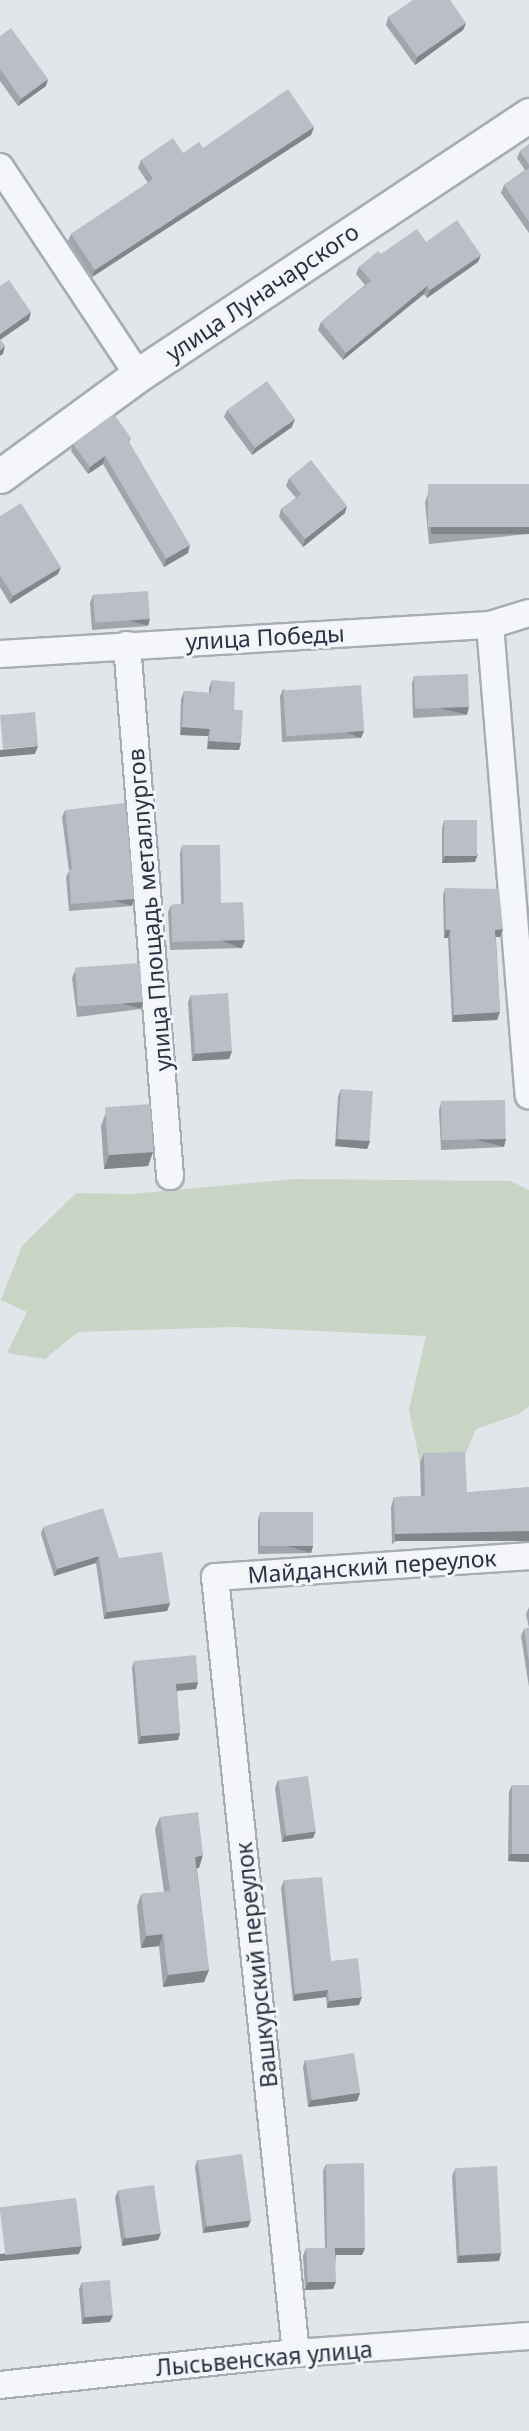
<!DOCTYPE html>
<meta charset="utf-8">
<style>
body{margin:0}
#map{position:relative;width:529px;height:2431px;overflow:hidden;background:#e2e6ea;font-family:"Noto Sans",sans-serif}
div>[style]{position:absolute}
.green>*{inset:0;background:#c8d4c4}
.roads{filter:drop-shadow(2px 0 #a7adb4) drop-shadow(-2px 0 #a7adb4) drop-shadow(0 2px #a7adb4) drop-shadow(0 -2px #a7adb4)}
.minor>*{height:26px;margin:-13px;padding:0 13px;transform-origin:13px;border-radius:13px;background:#f5f6f9}
.tertiary>*{height:33px;margin:-16.5px;padding:0 16.5px;transform-origin:16.5px;border-radius:16.5px;background:#f5f6f9}
.wall>*{inset:0;background:#a0a4ab}
.shaded-wall>*{inset:0;background:#82868b;transform-origin:0 0}
.building>*{inset:0;background:#babfc7;transform-origin:0 0}
span{translate:-50% -50%;white-space:nowrap;text-align:center;line-height:1.15;-webkit-text-stroke:6px #f2f4f8;paint-order:stroke}
.street-label{font-size:23px;color:#2b3342}
</style>
<div id="map">
<div class="green">
<i style="clip-path:polygon(293px 1179px,511px 1181px,529px 1190px,529px 1406px,519px 1414px,476px 1429px,462px 1462px,420px 1463px,409px 1410px,426px 1336px,234px 1327px,78px 1332px,45px 1359px,7px 1353px,27px 1312px,1px 1300px,22px 1246px,76px 1193px,132px 1194px)"></i>
</div>
<div class="roads">
<div class="minor">
<i style="left:0;top:167px;width:250px;rotate:56.4deg"></i>
<i style="left:490px;top:625px;width:472px;rotate:85.3deg"></i>
<i style="left:127px;top:645px;width:533px;rotate:85.37deg"></i>
<i style="left:0;top:654px;width:491px;rotate:-3.4deg"></i>
<i style="left:490px;top:625px;width:41px;rotate:-17.1deg"></i>
<i style="left:296px;top:2353px;width:780px;rotate:-95.96deg"></i>
<i style="left:215px;top:1577px;width:315px;rotate:-3.8deg"></i>
<i style="left:0;top:2385px;width:298px;rotate:-6.2deg"></i>
<i style="left:296px;top:2353px;width:234px;rotate:-4.2deg"></i>
</div>
<div class="tertiary">
<i style="left:0;top:476px;width:171px;rotate:-36.2deg"></i>
<i style="left:138px;top:375px;width:470px;rotate:-33.6deg"></i>
</div>
</div>
<div class="wall">
<i style="clip-path:polygon(388px 17px,466px 23px,463px 30px,415px 65px,386px 25px)"></i>
<i style="clip-path:polygon(0 36px,46px 86px,18px 106px,0 81px)"></i>
<i style="clip-path:polygon(314px 127px,311px 135px,92px 277px,68px 241px,71px 234px,148px 183px,138px 168px,141px 160px,183px 153px,203px 148px)"></i>
<i style="clip-path:polygon(529px 144px,529px 233px,501px 193px,504px 185px,525px 170px,517px 158px,520px 151px)"></i>
<i style="clip-path:polygon(426px 242px,478px 262px,427px 298px,424px 294px,343px 360px,318px 330px,321px 322px,365px 285px,356px 274px,359px 267px,381px 254px)"></i>
<i style="clip-path:polygon(227px 410px,292px 427px,252px 455px,224px 417px)"></i>
<i style="clip-path:polygon(131px 438px,129px 442px,188px 553px,164px 567px,103px 464px,88px 474px,71px 451px,73px 444px)"></i>
<i style="clip-path:polygon(289px 478px,345px 513px,303px 547px,279px 517px,281px 509px,296px 498px,286px 486px)"></i>
<i style="clip-path:polygon(529px 484px,529px 534px,429px 544px,425px 502px,428px 494px)"></i>
<i style="clip-path:polygon(0 516px,58px 574px,10px 604px,0 587px)"></i>
<i style="clip-path:polygon(93px 595px,148px 626px,92px 630px,90px 603px)"></i>
<i style="clip-path:polygon(414px 676px,467px 715px,413px 718px,412px 684px)"></i>
<i style="clip-path:polygon(212px 680px,234px 710px,241px 743px,239px 750px,207px 749px,208px 736px,180px 735px,181px 699px,184px 691px,209px 693px,209px 688px)"></i>
<i style="clip-path:polygon(283px 689px,361px 738px,282px 742px,280px 696px)"></i>
<i style="clip-path:polygon(65px 810px,132px 906px,69px 911px,66px 877px,69px 871px,62px 817px)"></i>
<i style="clip-path:polygon(444px 820px,475px 862px,442px 863px,442px 828px)"></i>
<i style="clip-path:polygon(182px 845px,221px 903px,242px 948px,170px 950px,168px 912px,171px 905px,181px 904px,180px 853px)"></i>
<i style="clip-path:polygon(445px 888px,503px 929px,500px 937px,496px 937px,500px 1012px,497px 1020px,452px 1022px,448px 938px,444px 938px,443px 896px)"></i>
<i style="clip-path:polygon(75px 971px,141px 1009px,77px 1017px,72px 978px)"></i>
<i style="clip-path:polygon(191px 995px,232px 1051px,229px 1059px,192px 1061px,188px 1002px)"></i>
<i style="clip-path:polygon(341px 1089px,370px 1141px,367px 1149px,335px 1146px,338px 1097px)"></i>
<i style="clip-path:polygon(441px 1103px,504px 1147px,441px 1150px,439px 1110px)"></i>
<i style="clip-path:polygon(106px 1112px,153px 1152px,148px 1166px,104px 1169px,101px 1126px)"></i>
<i style="clip-path:polygon(424px 1453px,467px 1492px,392px 1544px,391px 1507px,394px 1497px,421px 1496px,420px 1463px)"></i>
<i style="clip-path:polygon(260px 1513px,313px 1546px,311px 1553px,258px 1554px,258px 1520px)"></i>
<i style="clip-path:polygon(43px 1527px,119px 1558px,170px 1603px,167px 1611px,104px 1619px,96px 1563px,54px 1576px,41px 1534px)"></i>
<i style="clip-path:polygon(529px 1607px,529px 1687px,521px 1636px,524px 1629px,529px 1628px,526px 1614px)"></i>
<i style="clip-path:polygon(134px 1661px,198px 1682px,196px 1689px,177px 1691px,180px 1733px,178px 1740px,138px 1744px,132px 1668px)"></i>
<i style="clip-path:polygon(278px 1780px,313px 1838px,282px 1842px,275px 1788px)"></i>
<i style="clip-path:polygon(512px 1785px,529px 1785px,529px 1862px,508px 1861px,509px 1792px)"></i>
<i style="clip-path:polygon(160px 1817px,199px 1868px,197px 1868px,209px 1970px,204px 1982px,163px 1987px,159px 1946px,141px 1948px,137px 1906px,141px 1894px,164px 1892px,155px 1829px)"></i>
<i style="clip-path:polygon(284px 1880px,331px 1961px,359px 2005px,327px 2008px,326px 1997px,293px 2001px,281px 1888px)"></i>
<i style="clip-path:polygon(305px 2060px,360px 2093px,357px 2101px,308px 2107px,303px 2067px)"></i>
<i style="clip-path:polygon(197px 2160px,251px 2220px,248px 2227px,203px 2233px,195px 2167px)"></i>
<i style="clip-path:polygon(326px 2164px,365px 2248px,362px 2255px,336px 2255px,333px 2289px,305px 2290px,303px 2256px,306px 2248px,325px 2248px,323px 2171px)"></i>
<i style="clip-path:polygon(455px 2169px,501px 2253px,499px 2261px,457px 2263px,452px 2176px)"></i>
<i style="clip-path:polygon(118px 2190px,161px 2233px,158px 2240px,122px 2246px,115px 2198px)"></i>
<i style="clip-path:polygon(82px 2282px,110px 2322px,82px 2324px,79px 2289px)"></i>
</div>
<div class="shaded-wall">
<i style="clip-path:polygon(466px 23px,463px 30px,415px 65px,417px 57px)"></i>
<i style="clip-path:polygon(48px 79px,46px 86px,18px 106px,21px 99px)"></i>
<i style="clip-path:polygon(314px 127px,311px 135px,92px 277px,95px 270px)"></i>
<i style="clip-path:polygon(481px 255px,478px 262px,427px 298px,430px 290px)"></i>
<i style="clip-path:polygon(427px 286px,424px 294px,343px 360px,346px 353px)"></i>
<i style="clip-path:polygon(31px 312px,29px 320px,0 340px,0 334px)"></i>
<i style="clip-path:polygon(5px 346px,3px 354px,0 356px,0 350px)"></i>
<i style="clip-path:polygon(295px 419px,292px 427px,252px 455px,255px 448px)"></i>
<i style="clip-path:polygon(105px 456px,103px 464px,88px 474px,90px 467px)"></i>
<i style="clip-path:polygon(347px 506px,345px 513px,303px 547px,305px 539px)"></i>
<i style="left:529px;top:527px;width:7px;height:98px;rotate:90deg"></i>
<i style="clip-path:polygon(190px 545px,188px 553px,164px 567px,166px 559px)"></i>
<i style="clip-path:polygon(61px 567px,58px 574px,10px 604px,13px 596px)"></i>
<i style="left:150px;top:619px;width:7px;height:55px;rotate:106deg"></i>
<i style="left:469px;top:707px;width:8px;height:53px;rotate:104deg"></i>
<i style="clip-path:polygon(182px 727px,210px 729px,208px 736px,180px 735px)"></i>
<i style="left:364px;top:731px;width:8px;height:79px;rotate:113deg"></i>
<i style="clip-path:polygon(209px 741px,241px 743px,239px 750px,207px 749px)"></i>
<i style="clip-path:polygon(38px 746px,35px 754px,0 757px,0 750px)"></i>
<i style="clip-path:polygon(478px 854px,475px 862px,442px 863px,445px 856px)"></i>
<i style="left:134px;top:899px;width:7px;height:63px;rotate:106deg"></i>
<i style="clip-path:polygon(503px 929px,500px 937px,493px 937px,495px 930px)"></i>
<i style="clip-path:polygon(446px 930px,450px 930px,448px 938px,444px 938px)"></i>
<i style="left:245px;top:940px;width:9px;height:73px;rotate:111deg"></i>
<i style="left:143px;top:1002px;width:7px;height:64px;rotate:106deg"></i>
<i style="clip-path:polygon(500px 1012px,497px 1020px,452px 1022px,454px 1015px)"></i>
<i style="clip-path:polygon(232px 1051px,229px 1059px,192px 1061px,195px 1054px)"></i>
<i style="clip-path:polygon(337px 1139px,370px 1141px,367px 1149px,335px 1146px)"></i>
<i style="left:506px;top:1139px;width:8px;height:63px;rotate:104deg"></i>
<i style="clip-path:polygon(153px 1152px,148px 1166px,104px 1169px,109px 1155px)"></i>
<i style="left:529px;top:1531px;width:10px;height:134px;rotate:90deg"></i>
<i style="left:313px;top:1546px;width:7px;height:52px;rotate:106deg"></i>
<i style="clip-path:polygon(99px 1556px,96px 1563px,54px 1576px,57px 1569px)"></i>
<i style="clip-path:polygon(170px 1603px,167px 1611px,104px 1619px,107px 1612px)"></i>
<i style="clip-path:polygon(198px 1682px,196px 1689px,174px 1691px,176px 1684px)"></i>
<i style="clip-path:polygon(180px 1733px,178px 1740px,138px 1744px,141px 1736px)"></i>
<i style="clip-path:polygon(316px 1831px,313px 1838px,282px 1842px,285px 1835px)"></i>
<i style="clip-path:polygon(510px 1854px,529px 1854px,529px 1862px,508px 1861px)"></i>
<i style="clip-path:polygon(203px 1855px,199px 1868px,191px 1869px,195px 1857px)"></i>
<i style="clip-path:polygon(163px 1934px,159px 1946px,141px 1948px,146px 1936px)"></i>
<i style="clip-path:polygon(209px 1970px,204px 1982px,163px 1987px,168px 1975px)"></i>
<i style="clip-path:polygon(328px 1990px,326px 1997px,293px 2001px,295px 1994px)"></i>
<i style="clip-path:polygon(362px 1997px,359px 2005px,327px 2008px,329px 2001px)"></i>
<i style="clip-path:polygon(360px 2093px,357px 2101px,308px 2107px,311px 2100px)"></i>
<i style="clip-path:polygon(251px 2220px,248px 2227px,203px 2233px,206px 2226px)"></i>
<i style="clip-path:polygon(161px 2233px,158px 2240px,122px 2246px,124px 2238px)"></i>
<i style="clip-path:polygon(82px 2246px,79px 2254px,0 2261px,0 2254px)"></i>
<i style="clip-path:polygon(335px 2248px,365px 2248px,362px 2255px,333px 2255px)"></i>
<i style="clip-path:polygon(501px 2253px,499px 2261px,457px 2263px,459px 2256px)"></i>
<i style="clip-path:polygon(308px 2282px,336px 2282px,333px 2289px,305px 2290px)"></i>
<i style="clip-path:polygon(113px 2315px,110px 2322px,82px 2324px,84px 2317px)"></i>
</div>
<div class="building">
<i style="clip-path:polygon(413px 0,450px 0,466px 23px,417px 57px,388px 17px)"></i>
<i style="clip-path:polygon(11px 28px,48px 79px,21px 99px,0 69px,0 36px)"></i>
<i style="clip-path:polygon(288px 89px,314px 127px,95px 270px,71px 234px,153px 179px,141px 160px,173px 138px,183px 153px,199px 142px,203px 148px)"></i>
<i style="clip-path:polygon(529px 144px,529px 165px,520px 151px)"></i>
<i style="clip-path:polygon(529px 168px,529px 222px,504px 185px)"></i>
<i style="clip-path:polygon(457px 220px,481px 255px,430px 290px,427px 286px,346px 353px,321px 322px,371px 281px,359px 267px,378px 251px,381px 254px,417px 229px,426px 242px)"></i>
<i style="clip-path:polygon(9px 280px,31px 312px,0 334px,0 286px)"></i>
<i style="clip-path:polygon(0 339px,5px 346px,0 350px)"></i>
<i style="left:267px;top:381px;width:47px;height:49px;rotate:54deg"></i>
<i style="clip-path:polygon(114px 414px,131px 438px,128px 440px,190px 545px,166px 559px,105px 456px,90px 467px,73px 444px)"></i>
<i style="clip-path:polygon(311px 460px,347px 506px,305px 539px,281px 509px,301px 494px,289px 478px)"></i>
<i style="left:529px;top:484px;width:43px;height:101px;rotate:90deg"></i>
<i style="clip-path:polygon(21px 503px,61px 567px,13px 596px,0 575px,0 516px)"></i>
<i style="left:148px;top:591px;width:28px;height:55px;rotate:86deg"></i>
<i style="left:468px;top:674px;width:33px;height:54px;rotate:88deg"></i>
<i style="clip-path:polygon(212px 680px,235px 682px,234px 710px,243px 710px,241px 743px,209px 741px,210px 729px,182px 727px,184px 691px,211px 693px)"></i>
<i style="left:361px;top:685px;width:46px;height:78px;rotate:86deg"></i>
<i style="left:35px;top:712px;width:34px;height:35px;rotate:85deg"></i>
<i style="clip-path:polygon(125px 803px,134px 899px,71px 904px,69px 870px,72px 869px,65px 810px)"></i>
<i style="left:444px;top:820px;width:33px;height:36px"></i>
<i style="clip-path:polygon(182px 845px,220px 845px,221px 903px,243px 902px,245px 940px,172px 942px,171px 905px,184px 904px)"></i>
<i style="clip-path:polygon(445px 888px,499px 889px,503px 929px,495px 930px,500px 1012px,454px 1015px,450px 930px,446px 930px)"></i>
<i style="left:140px;top:963px;width:39px;height:65px;rotate:86deg"></i>
<i style="left:228px;top:993px;width:58px;height:37px;rotate:86deg"></i>
<i style="left:341px;top:1089px;width:32px;height:50px;rotate:4deg"></i>
<i style="left:505px;top:1100px;width:39px;height:64px;rotate:89deg"></i>
<i style="left:150px;top:1104px;width:48px;height:45px;rotate:86deg"></i>
<i style="clip-path:polygon(465px 1452px,467px 1492px,529px 1487px,529px 1531px,395px 1534px,394px 1497px,425px 1496px,424px 1453px)"></i>
<i style="clip-path:polygon(103px 1508px,119px 1558px,162px 1552px,170px 1603px,107px 1612px,99px 1556px,57px 1569px,43px 1527px)"></i>
<i style="left:313px;top:1512px;width:34px;height:53px;rotate:90deg"></i>
<i style="clip-path:polygon(529px 1628px,529px 1662px,524px 1629px)"></i>
<i style="clip-path:polygon(196px 1655px,198px 1682px,176px 1684px,180px 1733px,141px 1736px,134px 1661px)"></i>
<i style="left:308px;top:1776px;width:56px;height:30px;rotate:82deg"></i>
<i style="left:512px;top:1785px;width:17px;height:69px"></i>
<i style="clip-path:polygon(198px 1812px,203px 1855px,195px 1857px,209px 1970px,168px 1975px,163px 1934px,146px 1936px,141px 1894px,170px 1891px,160px 1817px)"></i>
<i style="clip-path:polygon(322px 1877px,331px 1961px,358px 1958px,362px 1997px,329px 2001px,328px 1990px,295px 1994px,284px 1880px)"></i>
<i style="left:354px;top:2053px;width:40px;height:49px;rotate:81deg"></i>
<i style="left:242px;top:2154px;width:67px;height:45px;rotate:82deg"></i>
<i style="clip-path:polygon(364px 2163px,365px 2248px,335px 2248px,336px 2282px,308px 2282px,306px 2248px,327px 2248px,326px 2164px)"></i>
<i style="left:497px;top:2166px;width:87px;height:42px;rotate:87deg"></i>
<i style="left:154px;top:2185px;width:49px;height:36px;rotate:82deg"></i>
<i style="left:76px;top:2198px;width:48px;height:77px;rotate:83deg"></i>
<i style="left:110px;top:2280px;width:35px;height:28px;rotate:85deg"></i>
</div>
<div class="street-label">
<span style="left:262px;top:292px;rotate:-34deg">улица Луначарского</span>
<span style="left:265px;top:637px;rotate:-3deg">улица Победы</span>
<span style="left:149px;top:910px;rotate:-95deg">улица Площадь металлургов</span>
<span style="left:372px;top:1566px;rotate:-4deg">Майданский переулок</span>
<span style="left:256px;top:1965px;rotate:-96deg">Вашкурский переулок</span>
<span style="left:264px;top:2358px;rotate:-5deg">Лысьвенская улица</span>
</div>
</div>
